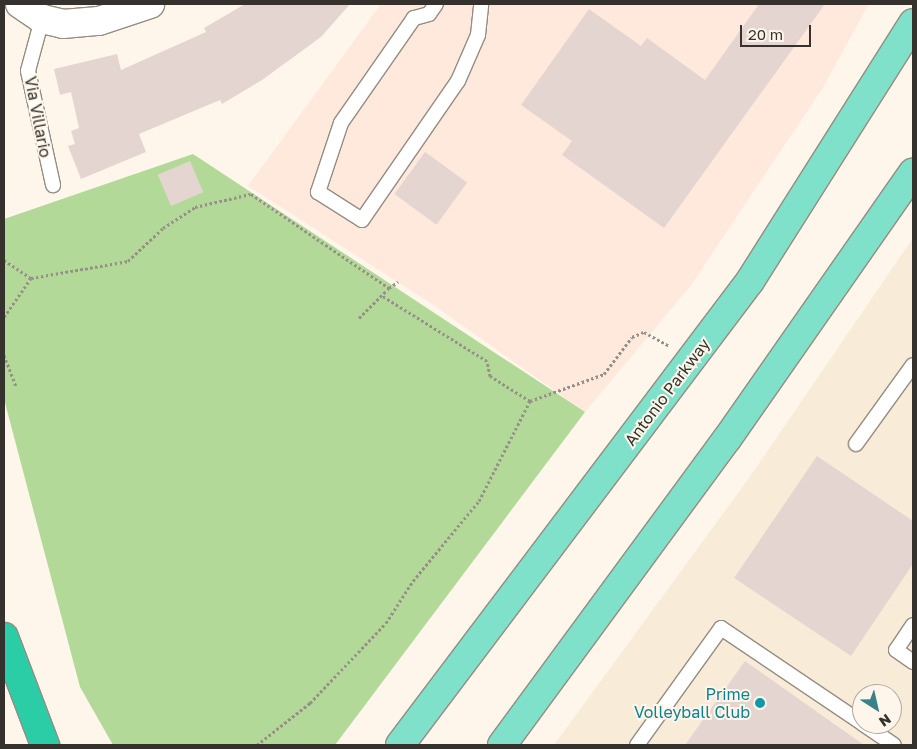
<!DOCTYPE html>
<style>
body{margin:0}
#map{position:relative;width:917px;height:749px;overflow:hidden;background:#fef6ea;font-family:"Golos Text",sans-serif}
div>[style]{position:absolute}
.built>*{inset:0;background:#f8ecd9}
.education>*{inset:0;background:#ffe8dc}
.green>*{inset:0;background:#b3d999}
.building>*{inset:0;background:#e5d5d0;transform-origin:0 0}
.path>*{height:3px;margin-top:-1.5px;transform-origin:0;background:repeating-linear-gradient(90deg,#969088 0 2.5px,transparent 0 5px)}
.roads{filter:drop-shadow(1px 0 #948d81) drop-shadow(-1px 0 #948d81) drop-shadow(0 1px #948d81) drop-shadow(0 -1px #948d81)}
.service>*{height:14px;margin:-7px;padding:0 7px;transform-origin:7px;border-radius:7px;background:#fff}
.minor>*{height:28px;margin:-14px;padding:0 14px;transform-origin:14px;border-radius:14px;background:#fff}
.primary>*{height:28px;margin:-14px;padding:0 14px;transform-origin:14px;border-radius:14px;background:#80e1ca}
.motorway>*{height:28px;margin:-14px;padding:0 14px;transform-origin:14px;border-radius:14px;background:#2bcda7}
.dots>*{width:14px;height:14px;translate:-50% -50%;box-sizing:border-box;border:2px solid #fef6ea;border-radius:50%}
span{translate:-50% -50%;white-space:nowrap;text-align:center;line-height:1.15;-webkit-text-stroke:4px #fef6ea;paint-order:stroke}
.street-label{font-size:16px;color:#35322e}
.culture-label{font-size:16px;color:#0d838f}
.right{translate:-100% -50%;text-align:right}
.frame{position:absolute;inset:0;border:5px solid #35322e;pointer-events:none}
.north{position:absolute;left:852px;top:684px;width:50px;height:50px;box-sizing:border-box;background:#fef6ea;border:1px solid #aea89f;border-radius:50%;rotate:145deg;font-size:14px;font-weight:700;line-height:20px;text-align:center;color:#35322e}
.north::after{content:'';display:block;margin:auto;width:18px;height:22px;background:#3a828a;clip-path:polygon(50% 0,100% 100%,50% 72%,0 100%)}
.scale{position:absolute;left:740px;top:25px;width:71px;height:22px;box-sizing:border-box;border:2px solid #35322e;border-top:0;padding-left:6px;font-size:15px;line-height:18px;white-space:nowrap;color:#35322e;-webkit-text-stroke:4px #fef6ea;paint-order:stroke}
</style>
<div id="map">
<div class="built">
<i style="clip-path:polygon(evenodd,913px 238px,913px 745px,554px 745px,749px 478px,913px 238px,862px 694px,892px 694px,892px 724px,862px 724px,862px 694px)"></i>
</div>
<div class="education">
<i style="clip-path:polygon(381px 4px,869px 4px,822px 89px,691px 285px,585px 412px,432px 304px,248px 186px)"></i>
</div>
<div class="green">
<i style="clip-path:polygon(193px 154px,585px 412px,335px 745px,113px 745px,80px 687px,4px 399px,4px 219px)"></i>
</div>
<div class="building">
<i style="clip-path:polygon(245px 4px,350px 4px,321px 37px,262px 80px,222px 104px,220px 100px,139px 134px,146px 152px,81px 179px,68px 146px,75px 144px,71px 131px,79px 128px,71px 92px,60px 95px,54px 69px,117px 54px,121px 70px,206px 32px,204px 28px)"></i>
<i style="clip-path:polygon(759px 4px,825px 4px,664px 228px,562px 155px,572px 141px,521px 105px,589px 9px,641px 46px,647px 38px,705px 80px)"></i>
<i style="left:425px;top:152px;width:52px;height:52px;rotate:36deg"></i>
<i style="left:190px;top:161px;width:34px;height:35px;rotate:67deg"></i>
<i style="clip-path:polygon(817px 456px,913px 521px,913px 564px,851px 656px,734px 578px)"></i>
<i style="clip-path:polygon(745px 661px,864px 745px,685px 745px)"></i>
</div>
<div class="path">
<i style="left:4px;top:260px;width:32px;rotate:34deg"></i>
<i style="left:31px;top:278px;width:98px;rotate:-9.9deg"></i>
<i style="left:128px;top:261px;width:48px;rotate:-43.3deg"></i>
<i style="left:163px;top:228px;width:38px;rotate:-33deg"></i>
<i style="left:195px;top:207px;width:57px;rotate:-13.1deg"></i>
<i style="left:251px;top:194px;width:167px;rotate:34.3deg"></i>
<i style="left:389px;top:288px;width:11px;rotate:-34deg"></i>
<i style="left:4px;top:317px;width:47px;rotate:-55.3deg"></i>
<i style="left:359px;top:318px;width:42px;rotate:-45deg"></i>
<i style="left:4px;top:355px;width:34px;rotate:69deg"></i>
<i style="left:530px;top:401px;width:79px;rotate:-20deg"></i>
<i style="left:604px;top:374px;width:46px;rotate:-52.9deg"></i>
<i style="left:632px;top:337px;width:13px;rotate:-23deg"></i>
<i style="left:644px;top:332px;width:29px;rotate:29deg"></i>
<i style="left:257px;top:745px;width:68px;rotate:-38.4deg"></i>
<i style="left:310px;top:703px;width:110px;rotate:-46.5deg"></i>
<i style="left:386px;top:623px;width:50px;rotate:-57.3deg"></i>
<i style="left:413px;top:581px;width:104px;rotate:-50.5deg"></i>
<i style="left:479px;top:501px;width:112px;rotate:-63deg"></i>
<i style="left:530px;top:401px;width:47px;rotate:-148deg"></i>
<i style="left:490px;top:376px;width:15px;rotate:-101deg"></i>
<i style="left:487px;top:361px;width:125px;rotate:-148.1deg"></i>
</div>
<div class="roads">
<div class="service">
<i style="left:436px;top:4px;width:12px;rotate:125deg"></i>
<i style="left:429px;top:14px;width:16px;rotate:165deg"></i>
<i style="left:414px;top:18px;width:128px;rotate:124.8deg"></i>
<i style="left:341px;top:123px;width:73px;rotate:108.4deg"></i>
<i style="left:318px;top:192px;width:52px;rotate:32.5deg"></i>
<i style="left:362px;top:220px;width:169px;rotate:-55.4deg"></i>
<i style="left:458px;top:81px;width:50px;rotate:-66.5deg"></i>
<i style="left:478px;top:35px;width:31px;rotate:-84deg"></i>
<i style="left:42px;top:19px;width:54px;rotate:105.1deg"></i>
<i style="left:28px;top:71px;width:117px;rotate:77.6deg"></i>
<i style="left:856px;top:444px;width:97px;rotate:-54.2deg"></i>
<i style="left:913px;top:625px;width:30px;rotate:124deg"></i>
<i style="left:896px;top:650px;width:21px;rotate:35deg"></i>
<i style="left:863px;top:724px;width:37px;rotate:34deg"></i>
<i style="left:637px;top:745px;width:144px;rotate:-54.3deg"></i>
<i style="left:721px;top:628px;width:170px;rotate:34deg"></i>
</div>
<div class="minor">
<i style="left:20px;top:4px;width:27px;rotate:34deg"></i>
<i style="left:42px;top:19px;width:22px;rotate:13deg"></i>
<i style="left:63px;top:24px;width:36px;rotate:-5deg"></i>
<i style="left:99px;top:21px;width:54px;rotate:-18.4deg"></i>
</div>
<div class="primary">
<i style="left:400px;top:745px;width:581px;rotate:-52.97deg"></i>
<i style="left:750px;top:281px;width:305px;rotate:-57.7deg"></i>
<i style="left:502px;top:745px;width:380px;rotate:-53.7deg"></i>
<i style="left:727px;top:439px;width:325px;rotate:-55.1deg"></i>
</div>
<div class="motorway">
<i style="left:4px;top:637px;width:116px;rotate:69.2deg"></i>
</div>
</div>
<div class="dots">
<i style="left:760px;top:703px;background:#0f9aa8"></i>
</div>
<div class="street-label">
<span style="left:38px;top:117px;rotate:79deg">Via Villario</span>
<span style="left:667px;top:392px;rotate:-53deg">Antonio Parkway</span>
</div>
<div class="culture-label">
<span class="right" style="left:750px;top:703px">Prime<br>Volleyball Club</span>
</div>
<div class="frame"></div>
<div class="north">N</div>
<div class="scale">20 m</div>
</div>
